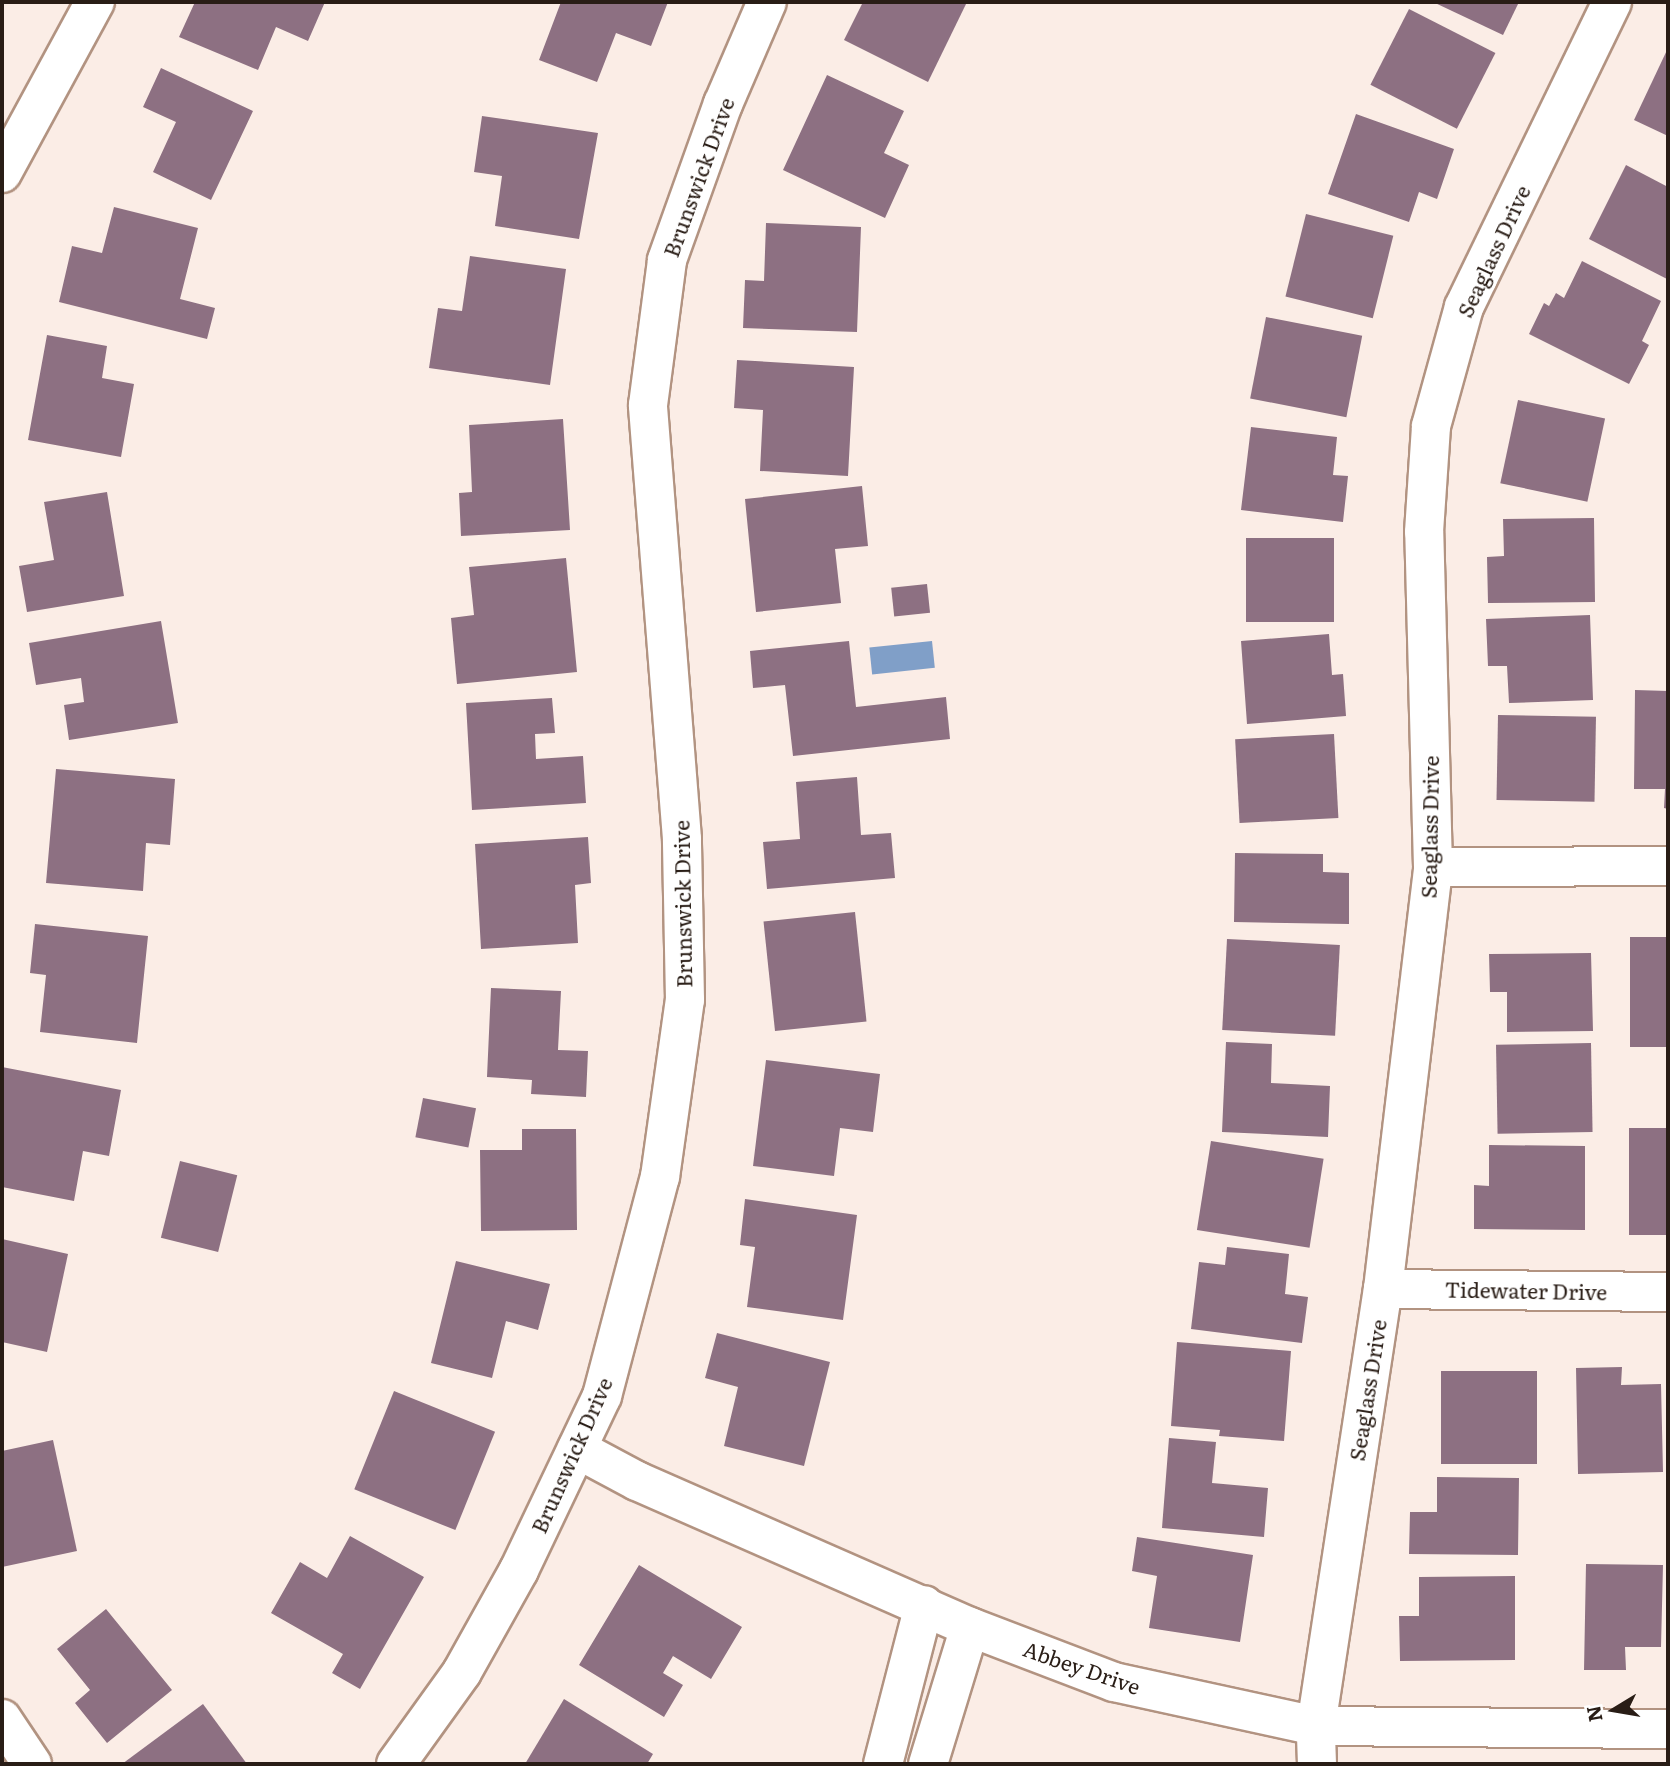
<!DOCTYPE html>
<style>
body{margin:0}
#map{position:relative;width:1670px;height:1766px;overflow:hidden;background:#fbede6;font-family:Literata,serif}
div>[style]{position:absolute}
.water>*{inset:0;background:#809fc8;transform-origin:0 0}
.building>*{inset:0;background:#8d7082;transform-origin:0 0}
.roads{filter:drop-shadow(2px 0 #b29381) drop-shadow(-2px 0 #b29381) drop-shadow(0 2px #b29381) drop-shadow(0 -2px #b29381)}
.minor>*{height:38px;margin:-19px;padding:0 19px;transform-origin:19px;border-radius:19px;background:#fff}
span{translate:-50% -50%;white-space:nowrap;text-align:center;line-height:1.15;-webkit-text-stroke:6px #fff;paint-order:stroke}
.street-label{font-size:21px;color:#291d16}
.frame{position:absolute;inset:0;border:4px solid #291d16;pointer-events:none}
.north{position:absolute;left:1579px;top:1675px;width:70px;height:70px;-webkit-text-stroke:5px #fff;paint-order:stroke;rotate:259deg;font-size:19px;font-weight:700;line-height:28px;text-align:center;color:#291d16}
.north::after{content:'';display:block;margin:auto;width:24px;height:32px;background:#291d16;clip-path:polygon(50% 0,100% 100%,50% 72%,0 100%)}
</style>
<div id="map">
<div class="water">
<i style="left:932px;top:641px;width:27px;height:63px;rotate:84deg"></i>
</div>
<div class="building">
<i style="clip-path:polygon(195px 2px,325px 2px,308px 41px,276px 27px,258px 70px,179px 37px)"></i>
<i style="clip-path:polygon(561px 2px,668px 2px,651px 46px,616px 33px,597px 82px,539px 60px)"></i>
<i style="clip-path:polygon(863px 2px,967px 2px,928px 82px,844px 40px)"></i>
<i style="clip-path:polygon(1433px 2px,1519px 2px,1503px 35px)"></i>
<i style="left:1409px;top:9px;width:97px;height:85px;rotate:27deg"></i>
<i style="clip-path:polygon(1668px 48px,1668px 136px,1634px 120px)"></i>
<i style="clip-path:polygon(161px 68px,253px 111px,211px 200px,153px 172px,176px 122px,143px 107px)"></i>
<i style="clip-path:polygon(827px 75px,904px 111px,884px 153px,909px 165px,885px 218px,783px 170px)"></i>
<i style="clip-path:polygon(1356px 114px,1454px 149px,1437px 199px,1419px 192px,1409px 222px,1328px 194px)"></i>
<i style="clip-path:polygon(482px 116px,598px 133px,579px 239px,495px 226px,502px 176px,474px 172px)"></i>
<i style="clip-path:polygon(1626px 165px,1668px 187px,1667px 279px,1589px 239px)"></i>
<i style="clip-path:polygon(114px 207px,198px 228px,180px 299px,215px 308px,207px 339px,59px 302px,72px 246px,102px 253px)"></i>
<i style="left:1306px;top:214px;width:90px;height:85px;rotate:14deg"></i>
<i style="clip-path:polygon(766px 223px,861px 227px,857px 332px,743px 328px,745px 280px,764px 281px)"></i>
<i style="clip-path:polygon(470px 256px,566px 269px,550px 385px,429px 368px,438px 308px,462px 311px)"></i>
<i style="clip-path:polygon(1582px 261px,1661px 301px,1642px 341px,1649px 345px,1629px 384px,1529px 334px,1544px 303px,1549px 306px,1556px 293px,1564px 298px)"></i>
<i style="left:1266px;top:317px;width:98px;height:83px;rotate:11deg"></i>
<i style="clip-path:polygon(47px 335px,107px 346px,102px 378px,134px 384px,121px 457px,28px 440px)"></i>
<i style="clip-path:polygon(737px 360px,854px 367px,848px 476px,760px 471px,763px 410px,734px 408px)"></i>
<i style="left:1518px;top:400px;width:89px;height:85px;rotate:12deg"></i>
<i style="clip-path:polygon(563px 419px,570px 530px,461px 536px,459px 493px,472px 492px,469px 425px)"></i>
<i style="clip-path:polygon(1251px 427px,1337px 437px,1333px 475px,1348px 476px,1343px 522px,1241px 510px)"></i>
<i style="clip-path:polygon(862px 486px,868px 546px,835px 549px,841px 603px,756px 612px,745px 499px)"></i>
<i style="clip-path:polygon(107px 492px,124px 596px,27px 612px,19px 566px,54px 560px,44px 502px)"></i>
<i style="clip-path:polygon(1594px 518px,1595px 602px,1488px 603px,1487px 557px,1504px 556px,1503px 519px)"></i>
<i style="left:1246px;top:538px;width:88px;height:84px"></i>
<i style="clip-path:polygon(566px 558px,577px 672px,457px 684px,451px 618px,474px 615px,469px 567px)"></i>
<i style="left:927px;top:584px;width:29px;height:36px;rotate:84deg"></i>
<i style="clip-path:polygon(1590px 615px,1593px 700px,1509px 703px,1507px 666px,1488px 666px,1486px 619px)"></i>
<i style="clip-path:polygon(161px 621px,178px 723px,69px 740px,64px 705px,84px 702px,81px 678px,36px 685px,29px 643px)"></i>
<i style="clip-path:polygon(1329px 634px,1332px 675px,1343px 674px,1346px 716px,1247px 724px,1241px 641px)"></i>
<i style="clip-path:polygon(849px 641px,856px 707px,946px 697px,950px 739px,793px 756px,785px 685px,753px 688px,750px 651px)"></i>
<i style="clip-path:polygon(1635px 690px,1668px 691px,1668px 809px,1664px 808px,1665px 789px,1634px 789px)"></i>
<i style="clip-path:polygon(552px 698px,555px 733px,535px 734px,536px 759px,583px 756px,586px 803px,472px 810px,466px 703px)"></i>
<i style="left:1498px;top:715px;width:98px;height:85px;rotate:1deg"></i>
<i style="left:1334px;top:734px;width:84px;height:99px;rotate:87deg"></i>
<i style="clip-path:polygon(56px 769px,175px 779px,170px 845px,146px 843px,143px 891px,46px 883px)"></i>
<i style="clip-path:polygon(857px 777px,861px 835px,891px 833px,895px 878px,767px 889px,763px 842px,800px 839px,796px 782px)"></i>
<i style="clip-path:polygon(588px 837px,591px 883px,575px 885px,578px 943px,481px 949px,475px 844px)"></i>
<i style="clip-path:polygon(1235px 853px,1323px 854px,1323px 872px,1349px 873px,1349px 924px,1234px 922px)"></i>
<i style="left:855px;top:912px;width:110px;height:92px;rotate:84deg"></i>
<i style="clip-path:polygon(35px 924px,148px 936px,137px 1043px,40px 1032px,46px 975px,30px 973px)"></i>
<i style="left:1668px;top:937px;width:110px;height:38px;rotate:90deg"></i>
<i style="left:1227px;top:939px;width:113px;height:91px;rotate:3deg"></i>
<i style="clip-path:polygon(1591px 953px,1593px 1031px,1507px 1032px,1507px 992px,1490px 992px,1489px 954px)"></i>
<i style="clip-path:polygon(491px 988px,561px 991px,558px 1050px,588px 1051px,586px 1097px,531px 1094px,532px 1080px,487px 1077px)"></i>
<i style="clip-path:polygon(1226px 1042px,1272px 1044px,1271px 1083px,1330px 1086px,1328px 1137px,1222px 1132px)"></i>
<i style="left:1591px;top:1043px;width:89px;height:95px;rotate:89deg"></i>
<i style="clip-path:polygon(766px 1060px,880px 1074px,873px 1132px,840px 1128px,834px 1176px,753px 1166px)"></i>
<i style="clip-path:polygon(2px 1067px,121px 1090px,109px 1156px,83px 1151px,74px 1201px,2px 1187px)"></i>
<i style="left:423px;top:1098px;width:54px;height:40px;rotate:11deg"></i>
<i style="left:1668px;top:1128px;width:107px;height:39px;rotate:90deg"></i>
<i style="clip-path:polygon(522px 1129px,576px 1129px,577px 1230px,481px 1231px,480px 1150px,522px 1150px)"></i>
<i style="left:1211px;top:1141px;width:114px;height:90px;rotate:9deg"></i>
<i style="clip-path:polygon(1489px 1145px,1585px 1146px,1585px 1230px,1474px 1229px,1474px 1185px,1489px 1186px)"></i>
<i style="left:180px;top:1161px;width:59px;height:79px;rotate:14deg"></i>
<i style="clip-path:polygon(745px 1199px,857px 1215px,843px 1320px,747px 1307px,755px 1247px,740px 1245px)"></i>
<i style="clip-path:polygon(2px 1239px,68px 1254px,47px 1352px,2px 1342px)"></i>
<i style="clip-path:polygon(1227px 1247px,1289px 1254px,1285px 1294px,1308px 1297px,1302px 1343px,1191px 1329px,1199px 1262px,1225px 1265px)"></i>
<i style="clip-path:polygon(456px 1261px,550px 1284px,538px 1330px,506px 1321px,492px 1378px,431px 1363px)"></i>
<i style="clip-path:polygon(717px 1333px,830px 1362px,804px 1466px,724px 1446px,738px 1387px,705px 1378px)"></i>
<i style="clip-path:polygon(1177px 1342px,1291px 1351px,1284px 1441px,1219px 1436px,1220px 1430px,1171px 1426px)"></i>
<i style="clip-path:polygon(1622px 1367px,1621px 1385px,1661px 1384px,1663px 1472px,1578px 1474px,1576px 1368px)"></i>
<i style="left:1441px;top:1371px;width:96px;height:93px"></i>
<i style="left:394px;top:1391px;width:109px;height:106px;rotate:22deg"></i>
<i style="clip-path:polygon(1169px 1438px,1216px 1442px,1212px 1483px,1268px 1488px,1264px 1537px,1162px 1528px)"></i>
<i style="clip-path:polygon(53px 1440px,77px 1551px,2px 1567px,2px 1451px)"></i>
<i style="clip-path:polygon(1437px 1477px,1519px 1478px,1518px 1555px,1409px 1554px,1410px 1512px,1437px 1512px)"></i>
<i style="clip-path:polygon(350px 1536px,424px 1577px,360px 1689px,332px 1673px,343px 1654px,271px 1613px,300px 1562px,327px 1578px)"></i>
<i style="clip-path:polygon(1137px 1537px,1253px 1555px,1240px 1642px,1149px 1628px,1157px 1576px,1132px 1571px)"></i>
<i style="clip-path:polygon(1586px 1564px,1663px 1565px,1661px 1647px,1625px 1647px,1626px 1670px,1584px 1670px)"></i>
<i style="clip-path:polygon(639px 1565px,742px 1627px,711px 1679px,673px 1656px,663px 1673px,683px 1685px,664px 1717px,579px 1665px)"></i>
<i style="clip-path:polygon(1515px 1576px,1515px 1660px,1400px 1661px,1399px 1616px,1419px 1616px,1419px 1577px)"></i>
<i style="clip-path:polygon(106px 1609px,172px 1690px,107px 1743px,75px 1703px,90px 1690px,57px 1649px)"></i>
<i style="clip-path:polygon(564px 1699px,653px 1754px,647px 1764px,525px 1764px)"></i>
<i style="clip-path:polygon(203px 1704px,247px 1764px,122px 1764px)"></i>
</div>
<div class="roads">
<div class="minor">
<i style="left:2px;top:173px;width:195px;rotate:-61.5deg"></i>
<i style="left:1433px;top:867px;width:235px;rotate:-0.2deg"></i>
<i style="left:1383px;top:1289px;width:285px;rotate:0.6deg"></i>
<i style="left:577px;top:1449px;width:68px;rotate:28.1deg"></i>
<i style="left:637px;top:1481px;width:364px;rotate:23.7deg"></i>
<i style="left:970px;top:1627px;width:154px;rotate:20.9deg"></i>
<i style="left:1114px;top:1682px;width:207px;rotate:12.3deg"></i>
<i style="left:1316px;top:1726px;width:352px;rotate:0.5deg"></i>
<i style="left:2px;top:1719px;width:54px;rotate:56.3deg"></i>
<i style="left:396px;top:1764px;width:113px;rotate:-54.3deg"></i>
<i style="left:462px;top:1672px;width:117px;rotate:-60.8deg"></i>
<i style="left:519px;top:1570px;width:193px;rotate:-64.5deg"></i>
<i style="left:602px;top:1396px;width:227px;rotate:-75.2deg"></i>
<i style="left:660px;top:1177px;width:179px;rotate:-82deg"></i>
<i style="left:685px;top:1000px;width:161px;rotate:-91.1deg"></i>
<i style="left:682px;top:839px;width:435px;rotate:-94.5deg"></i>
<i style="left:648px;top:405px;width:146px;rotate:-82.5deg"></i>
<i style="left:667px;top:260px;width:166px;rotate:-70.3deg"></i>
<i style="left:723px;top:104px;width:111px;rotate:-66.7deg"></i>
<i style="left:883px;top:1764px;width:164px;rotate:-75.5deg"></i>
<i style="left:928px;top:1764px;width:143px;rotate:-73deg"></i>
<i style="left:1317px;top:1764px;width:38px;rotate:-92deg"></i>
<i style="left:1316px;top:1726px;width:442px;rotate:-81.3deg"></i>
<i style="left:1383px;top:1289px;width:425px;rotate:-83.2deg"></i>
<i style="left:1433px;top:867px;width:335px;rotate:-91.5deg"></i>
<i style="left:1424px;top:532px;width:106px;rotate:-86.2deg"></i>
<i style="left:1431px;top:426px;width:123px;rotate:-74.5deg"></i>
<i style="left:1464px;top:307px;width:339px;rotate:-64.1deg"></i>
</div>
</div>
<div class="street-label">
<span style="left:698px;top:177px;rotate:-70deg">Brunswick Drive</span>
<span style="left:1493px;top:251px;rotate:-65deg">Seaglass Drive</span>
<span style="left:1429px;top:827px;rotate:-89deg">Seaglass Drive</span>
<span style="left:682px;top:904px;rotate:-91deg">Brunswick Drive</span>
<span style="left:1526px;top:1290px;rotate:1deg">Tidewater Drive</span>
<span style="left:1367px;top:1390px;rotate:-81deg">Seaglass Drive</span>
<span style="left:571px;top:1455px;rotate:-66deg">Brunswick Drive</span>
<span style="left:1082px;top:1667px;rotate:19deg">Abbey Drive</span>
</div>
<div class="frame"></div>
<div class="north">N</div>
</div>
